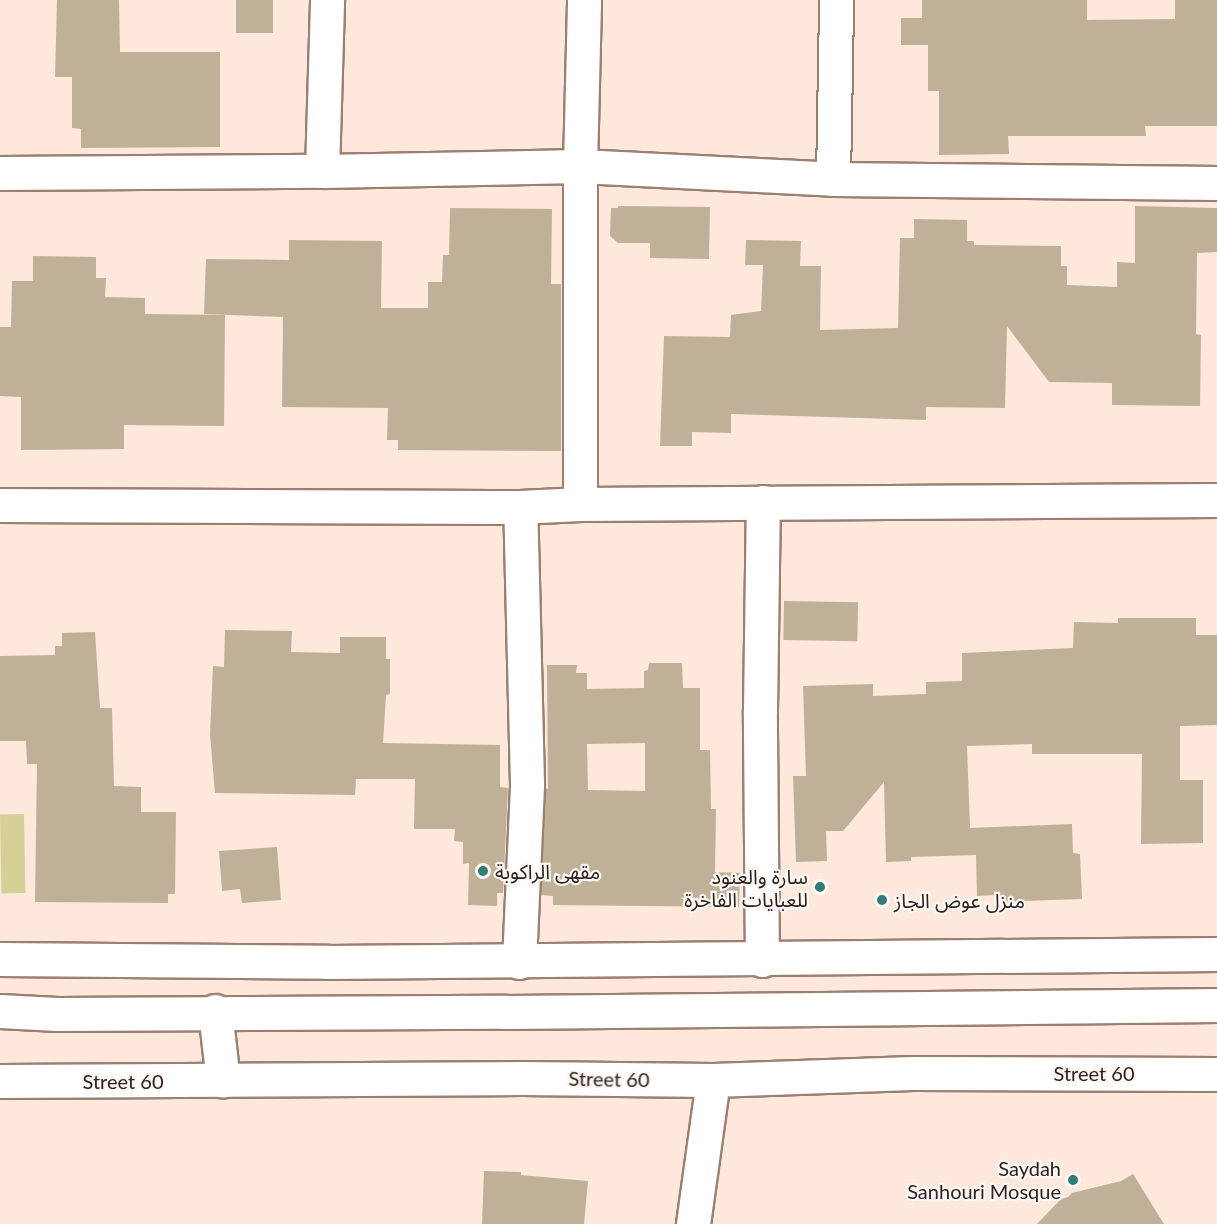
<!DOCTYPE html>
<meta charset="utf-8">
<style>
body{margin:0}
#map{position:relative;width:1217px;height:1224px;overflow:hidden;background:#fee7db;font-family:Lato,"Noto Sans Arabic",sans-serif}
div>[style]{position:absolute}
.green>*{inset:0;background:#d5d196;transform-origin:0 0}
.building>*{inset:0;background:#c1b098;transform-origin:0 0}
.roads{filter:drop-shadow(2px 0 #9a8072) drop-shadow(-2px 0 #9a8072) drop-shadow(0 2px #9a8072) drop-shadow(0 -2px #9a8072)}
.minor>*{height:33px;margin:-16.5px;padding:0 16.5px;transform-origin:16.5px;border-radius:16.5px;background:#fff}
.secondary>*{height:33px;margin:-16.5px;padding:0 16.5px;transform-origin:16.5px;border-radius:16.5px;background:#fff}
.dots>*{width:16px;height:16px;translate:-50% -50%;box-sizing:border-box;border:3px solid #fef8f5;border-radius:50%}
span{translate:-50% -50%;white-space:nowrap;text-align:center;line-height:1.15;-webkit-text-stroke:4.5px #fef8f5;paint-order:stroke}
.poi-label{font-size:20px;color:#2b211b}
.left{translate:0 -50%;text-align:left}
.right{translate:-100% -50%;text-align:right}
.street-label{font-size:20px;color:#2b211b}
</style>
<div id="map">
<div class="green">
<i style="left:24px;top:814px;width:79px;height:24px;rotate:89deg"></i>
</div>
<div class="building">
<i style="clip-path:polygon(57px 0,119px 0,120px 52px,220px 52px,220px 147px,81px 148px,81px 129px,72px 128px,72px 77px,55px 77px)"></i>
<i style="left:236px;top:0;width:37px;height:33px"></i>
<i style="clip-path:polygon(922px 0,1087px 0,1087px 20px,1175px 19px,1175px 0,1217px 0,1217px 126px,1145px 126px,1146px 136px,1008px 136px,1009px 154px,939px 155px,939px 91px,928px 91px,928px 45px,901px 45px,901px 18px,922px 18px)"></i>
<i style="clip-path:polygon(618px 206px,710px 207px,709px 259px,650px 258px,650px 243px,618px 243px,610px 236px,611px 208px,618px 208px)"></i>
<i style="clip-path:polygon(1135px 206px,1217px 208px,1217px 252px,1197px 253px,1196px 334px,1201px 335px,1200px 406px,1112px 405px,1112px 383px,1049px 382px,1007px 326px,1005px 408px,926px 407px,926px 420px,731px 414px,731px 433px,692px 432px,692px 446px,660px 446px,664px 336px,730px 337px,731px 315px,761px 311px,763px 265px,745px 265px,746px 240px,801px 241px,800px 266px,821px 266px,820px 330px,898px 328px,900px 238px,914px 238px,914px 219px,967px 220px,967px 241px,974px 241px,974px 245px,1061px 246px,1061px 266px,1067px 266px,1067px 285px,1117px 287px,1117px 262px,1135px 263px)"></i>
<i style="clip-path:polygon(450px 208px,552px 209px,551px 284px,561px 284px,561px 451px,398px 450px,398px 440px,387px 440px,388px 408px,282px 407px,283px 317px,204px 314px,206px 259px,289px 260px,289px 240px,382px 241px,381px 308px,428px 308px,428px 282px,442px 282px,443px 255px,449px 255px)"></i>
<i style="clip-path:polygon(33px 256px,96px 257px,96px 278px,106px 278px,105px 297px,145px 298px,145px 314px,225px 315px,224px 426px,124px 425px,124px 449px,21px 450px,21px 397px,0 396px,0 327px,11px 327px,12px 281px,33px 281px)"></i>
<i style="left:784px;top:601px;width:74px;height:39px;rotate:1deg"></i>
<i style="clip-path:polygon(1118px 618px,1196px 618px,1196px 635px,1217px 635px,1217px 725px,1180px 726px,1180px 780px,1203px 780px,1203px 843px,1141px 844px,1142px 754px,1032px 754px,1032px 744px,967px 746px,970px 828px,1072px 824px,1073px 853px,1080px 854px,1082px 899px,995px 902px,995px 895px,977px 896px,976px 855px,911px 857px,911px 861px,886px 862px,884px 782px,843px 831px,826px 831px,827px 861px,796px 862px,793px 776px,806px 776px,803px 686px,873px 684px,873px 696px,926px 694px,926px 682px,962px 681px,962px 653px,1073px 648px,1074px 622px,1118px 623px)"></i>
<i style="clip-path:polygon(225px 630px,292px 631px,291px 652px,340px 653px,340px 637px,386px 637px,386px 659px,390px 659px,390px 694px,386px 695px,383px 743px,500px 745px,500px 787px,508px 788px,503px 893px,497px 893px,497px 906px,468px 905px,469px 863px,463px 864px,463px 842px,454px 841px,455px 829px,414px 829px,415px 779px,356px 779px,355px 795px,215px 793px,210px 734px,213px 666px,224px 667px)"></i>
<i style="clip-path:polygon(95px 632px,100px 708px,112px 708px,114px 786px,141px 787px,141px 812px,176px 812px,175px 894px,168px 894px,168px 903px,35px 902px,37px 764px,27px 764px,26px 741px,0 741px,0 656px,55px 655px,55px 646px,62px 646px,62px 633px)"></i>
<i style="clip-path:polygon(evenodd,649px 663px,682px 663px,683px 688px,700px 688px,700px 750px,710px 750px,711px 809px,716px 809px,715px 872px,740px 873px,739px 907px,553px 905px,553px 896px,541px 895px,546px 788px,548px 789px,547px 665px,577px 665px,576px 673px,587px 673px,587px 689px,644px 688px,644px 671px,648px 670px,649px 663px,645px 743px,645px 791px,588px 790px,587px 744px,645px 743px)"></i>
<i style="clip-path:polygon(277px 847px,281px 900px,242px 903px,240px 889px,222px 891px,219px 851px)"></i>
<i style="clip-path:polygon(484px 1171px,521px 1172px,521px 1175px,588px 1181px,584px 1224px,482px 1224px)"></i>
<i style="clip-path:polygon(1133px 1174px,1164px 1224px,1037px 1224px,1061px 1199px,1068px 1197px,1072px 1193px,1121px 1181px)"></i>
</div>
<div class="roads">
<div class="minor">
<i style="left:322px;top:171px;width:171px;rotate:-88.3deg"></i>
<i style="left:0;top:173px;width:322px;rotate:-0.4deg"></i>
<i style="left:322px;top:171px;width:258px;rotate:-1.1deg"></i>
<i style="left:580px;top:166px;width:253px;rotate:2.9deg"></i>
<i style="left:833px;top:179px;width:384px;rotate:0.6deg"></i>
<i style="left:833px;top:179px;width:179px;rotate:-89deg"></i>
<i style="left:580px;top:504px;width:338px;rotate:-90deg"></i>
<i style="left:580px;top:166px;width:166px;rotate:-88.6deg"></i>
<i style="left:0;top:505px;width:520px;rotate:0.22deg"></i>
<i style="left:520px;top:507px;width:60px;rotate:-2.9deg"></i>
<i style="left:580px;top:504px;width:637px;rotate:-0.36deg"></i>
<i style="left:0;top:959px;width:328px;rotate:0.5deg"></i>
<i style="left:328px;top:962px;width:889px;rotate:-0.52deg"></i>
<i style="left:762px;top:960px;width:250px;rotate:-90.5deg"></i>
<i style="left:760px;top:710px;width:208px;rotate:-89.2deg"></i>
<i style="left:519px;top:962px;width:178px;rotate:-87.4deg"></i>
<i style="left:527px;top:784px;width:277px;rotate:-91.4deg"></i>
<i style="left:693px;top:1224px;width:145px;rotate:-82.1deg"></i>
</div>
<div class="secondary">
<i style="left:0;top:1011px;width:57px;rotate:3deg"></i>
<i style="left:57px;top:1014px;width:449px;rotate:-0.3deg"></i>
<i style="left:506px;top:1012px;width:711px;rotate:-0.56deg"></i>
<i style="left:215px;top:1011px;width:70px;rotate:83.5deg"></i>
<i style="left:0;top:1081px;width:522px;rotate:-0.33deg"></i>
<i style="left:522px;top:1078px;width:191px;rotate:0.6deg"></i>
<i style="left:713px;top:1080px;width:199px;rotate:-2deg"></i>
<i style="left:912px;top:1073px;width:305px;rotate:0.2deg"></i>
</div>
</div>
<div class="dots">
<i style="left:483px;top:871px;background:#337b75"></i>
<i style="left:820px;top:887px;background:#337b75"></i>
<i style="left:882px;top:900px;background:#337b75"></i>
<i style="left:1073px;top:1180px;background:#337b75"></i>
</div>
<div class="poi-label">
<span class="left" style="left:495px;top:871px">مقهى الراكوبة</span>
<span class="right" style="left:808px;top:888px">سارة والعنود<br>للعبايات الفاخرة</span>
<span class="left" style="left:894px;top:900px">منزل عوض الجاز</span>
<span class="right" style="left:1061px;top:1180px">Saydah<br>Sanhouri Mosque</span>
</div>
<div class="street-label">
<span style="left:1094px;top:1073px">Street 60</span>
<span style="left:609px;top:1079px;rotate:1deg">Street 60</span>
<span style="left:123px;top:1081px">Street 60</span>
</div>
</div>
